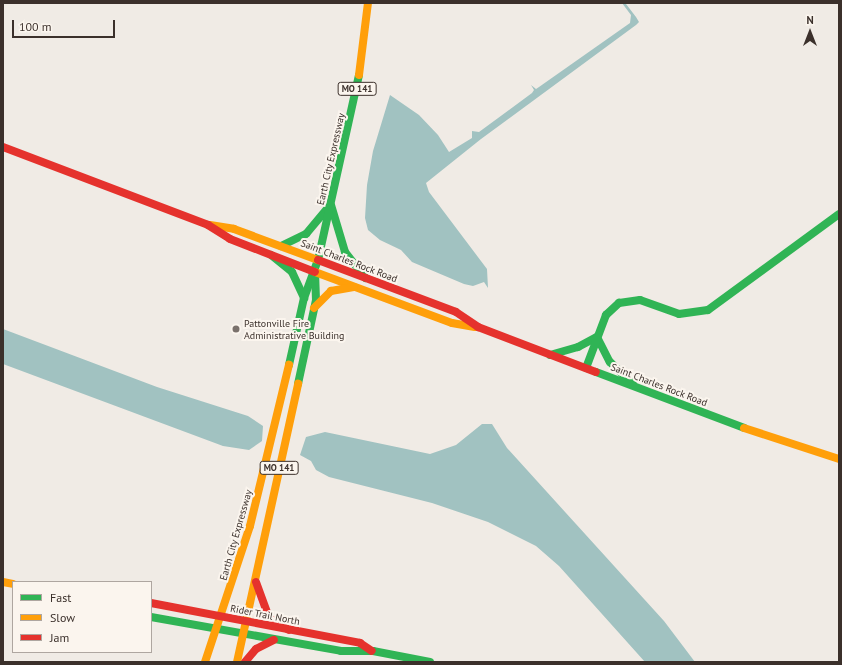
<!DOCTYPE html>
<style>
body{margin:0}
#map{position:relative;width:842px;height:665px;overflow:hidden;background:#f0ebe5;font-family:"PT Sans",sans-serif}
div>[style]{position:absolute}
.water>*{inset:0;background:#a1c2c1}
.fast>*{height:8px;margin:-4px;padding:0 4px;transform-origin:4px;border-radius:4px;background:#30b455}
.slow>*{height:8px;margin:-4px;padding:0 4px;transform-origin:4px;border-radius:4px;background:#ff9f0a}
.jam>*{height:8px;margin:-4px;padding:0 4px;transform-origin:4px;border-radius:4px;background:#e5322d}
.dots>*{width:11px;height:11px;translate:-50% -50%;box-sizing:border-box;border:2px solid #fbf5ee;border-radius:50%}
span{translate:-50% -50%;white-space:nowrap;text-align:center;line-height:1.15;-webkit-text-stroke:4px #fbf5ee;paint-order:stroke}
.shield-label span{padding:1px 3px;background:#fbf5ee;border:1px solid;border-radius:3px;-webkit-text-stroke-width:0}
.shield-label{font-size:9px;color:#3b302b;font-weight:700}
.street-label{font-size:10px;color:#3b302b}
.poi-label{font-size:10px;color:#3b302b}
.left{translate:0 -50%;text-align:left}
.frame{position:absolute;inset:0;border:4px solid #3b302b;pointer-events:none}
.legend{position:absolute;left:12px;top:581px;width:140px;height:72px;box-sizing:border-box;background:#fbf5ee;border:1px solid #aea6a0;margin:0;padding:5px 7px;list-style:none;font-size:12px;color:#3b302b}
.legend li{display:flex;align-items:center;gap:8px;height:20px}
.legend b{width:20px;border:1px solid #aea6a0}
.north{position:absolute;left:790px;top:12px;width:40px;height:40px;-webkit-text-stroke:3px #fbf5ee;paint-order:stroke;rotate:0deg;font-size:11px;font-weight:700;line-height:16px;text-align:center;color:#3b302b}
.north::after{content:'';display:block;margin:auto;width:14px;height:18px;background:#3b302b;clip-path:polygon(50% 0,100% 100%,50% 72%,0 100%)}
.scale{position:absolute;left:12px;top:20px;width:103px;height:18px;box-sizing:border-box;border:2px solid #3b302b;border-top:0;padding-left:5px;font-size:12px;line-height:14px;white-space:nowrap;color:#3b302b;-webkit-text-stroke:3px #fbf5ee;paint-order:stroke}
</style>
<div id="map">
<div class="water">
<i style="clip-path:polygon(622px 3px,626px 4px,636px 17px,639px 22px,636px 25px,481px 139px,426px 183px,429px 192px,487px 269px,488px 288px,484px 282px,473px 286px,464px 284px,412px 262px,401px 250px,380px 240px,368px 230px,365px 218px,367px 185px,373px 151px,390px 95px,419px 115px,438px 135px,449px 152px,472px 138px,472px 131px,479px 132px,532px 93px,534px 90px,531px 85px,536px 89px,539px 87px,630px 23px,631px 15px)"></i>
<i style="clip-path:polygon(3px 329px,157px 387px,248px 416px,263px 426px,262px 441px,249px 450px,223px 446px,3px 364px)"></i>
<i style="clip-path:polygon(482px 424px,492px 424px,507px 448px,664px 621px,695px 662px,645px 662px,559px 566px,536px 546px,488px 522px,432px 503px,329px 477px,316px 470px,311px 461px,300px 455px,306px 437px,325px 432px,430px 454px,456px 445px)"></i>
</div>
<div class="fast">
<i style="left:331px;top:205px;width:49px;rotate:73.4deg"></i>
<i style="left:345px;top:252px;width:33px;rotate:52deg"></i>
<i style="left:281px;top:246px;width:28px;rotate:-26deg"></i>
<i style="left:306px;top:234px;width:35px;rotate:-50deg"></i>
<i style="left:271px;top:255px;width:27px;rotate:39deg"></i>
<i style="left:292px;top:272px;width:29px;rotate:65deg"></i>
<i style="left:550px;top:355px;width:29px;rotate:-16deg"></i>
<i style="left:578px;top:347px;width:21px;rotate:-28deg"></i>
<i style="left:597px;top:337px;width:28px;rotate:63deg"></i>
<i style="left:610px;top:362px;width:32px;rotate:44deg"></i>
<i style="left:289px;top:365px;width:69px;rotate:-77.4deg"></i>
<i style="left:304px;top:298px;width:40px;rotate:-69.8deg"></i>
<i style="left:318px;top:260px;width:189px;rotate:-77.5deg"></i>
<i style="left:586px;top:368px;width:57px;rotate:-69.3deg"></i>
<i style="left:606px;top:315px;width:18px;rotate:-43deg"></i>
<i style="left:619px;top:303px;width:21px;rotate:-8deg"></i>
<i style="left:640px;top:300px;width:41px;rotate:19.7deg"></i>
<i style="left:679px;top:314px;width:29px;rotate:-8deg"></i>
<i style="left:708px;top:310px;width:162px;rotate:-36.2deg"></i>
<i style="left:596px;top:372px;width:158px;rotate:20.7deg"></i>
<i style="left:298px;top:384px;width:86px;rotate:-77.9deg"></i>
<i style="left:316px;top:300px;width:24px;rotate:-92deg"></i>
<i style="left:151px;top:617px;width:193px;rotate:10.1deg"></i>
<i style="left:341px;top:651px;width:32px"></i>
<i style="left:373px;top:651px;width:58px;rotate:10.9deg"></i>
</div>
<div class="slow">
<i style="left:359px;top:75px;width:73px;rotate:-82.9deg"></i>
<i style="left:210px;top:225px;width:24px;rotate:9deg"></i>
<i style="left:234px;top:229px;width:90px;rotate:20.3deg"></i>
<i style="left:315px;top:272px;width:146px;rotate:20.4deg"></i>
<i style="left:452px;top:323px;width:23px;rotate:10deg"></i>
<i style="left:314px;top:308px;width:24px;rotate:-45deg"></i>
<i style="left:331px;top:291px;width:23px;rotate:-10deg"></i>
<i style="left:744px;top:428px;width:100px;rotate:18.1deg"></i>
<i style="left:3px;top:582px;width:10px;rotate:11deg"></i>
<i style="left:205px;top:662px;width:143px;rotate:-71.7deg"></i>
<i style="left:250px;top:526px;width:166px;rotate:-76.4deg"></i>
<i style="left:237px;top:662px;width:285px;rotate:-77.6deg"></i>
</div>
<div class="jam">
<i style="left:3px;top:147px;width:219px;rotate:20.8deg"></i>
<i style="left:208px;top:225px;width:26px;rotate:32deg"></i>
<i style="left:230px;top:239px;width:91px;rotate:21.2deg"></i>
<i style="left:318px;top:260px;width:147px;rotate:20.6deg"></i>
<i style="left:456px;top:312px;width:27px;rotate:34deg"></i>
<i style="left:478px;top:327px;width:126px;rotate:20.9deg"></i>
<i style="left:256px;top:582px;width:38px;rotate:70deg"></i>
<i style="left:269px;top:618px;width:23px;rotate:31deg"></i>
<i style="left:151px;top:603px;width:213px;rotate:10.8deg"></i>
<i style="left:360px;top:643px;width:14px;rotate:34deg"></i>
<i style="left:245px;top:662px;width:17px;rotate:-50deg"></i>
<i style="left:256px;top:649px;width:20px;rotate:-27deg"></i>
</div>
<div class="dots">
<i style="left:236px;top:329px;background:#7a716c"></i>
</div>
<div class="shield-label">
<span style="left:357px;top:89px">MO 141</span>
<span style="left:279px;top:468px">MO 141</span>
</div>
<div class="street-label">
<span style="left:331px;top:159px;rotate:-77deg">Earth City Expressway</span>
<span style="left:349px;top:261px;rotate:21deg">Saint Charles Rock Road</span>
<span style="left:659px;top:385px;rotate:21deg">Saint Charles Rock Road</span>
<span style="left:236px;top:535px;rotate:-74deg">Earth City Expressway</span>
<span style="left:265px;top:615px;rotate:11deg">Rider Trail North</span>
</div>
<div class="poi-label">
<span class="left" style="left:244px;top:329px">Pattonville Fire<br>Administrative Building</span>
</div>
<div class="frame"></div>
<ul class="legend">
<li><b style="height:5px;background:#30b455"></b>Fast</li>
<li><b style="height:5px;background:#ff9f0a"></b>Slow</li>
<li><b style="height:5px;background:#e5322d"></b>Jam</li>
</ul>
<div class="north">N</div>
<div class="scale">100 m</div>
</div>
